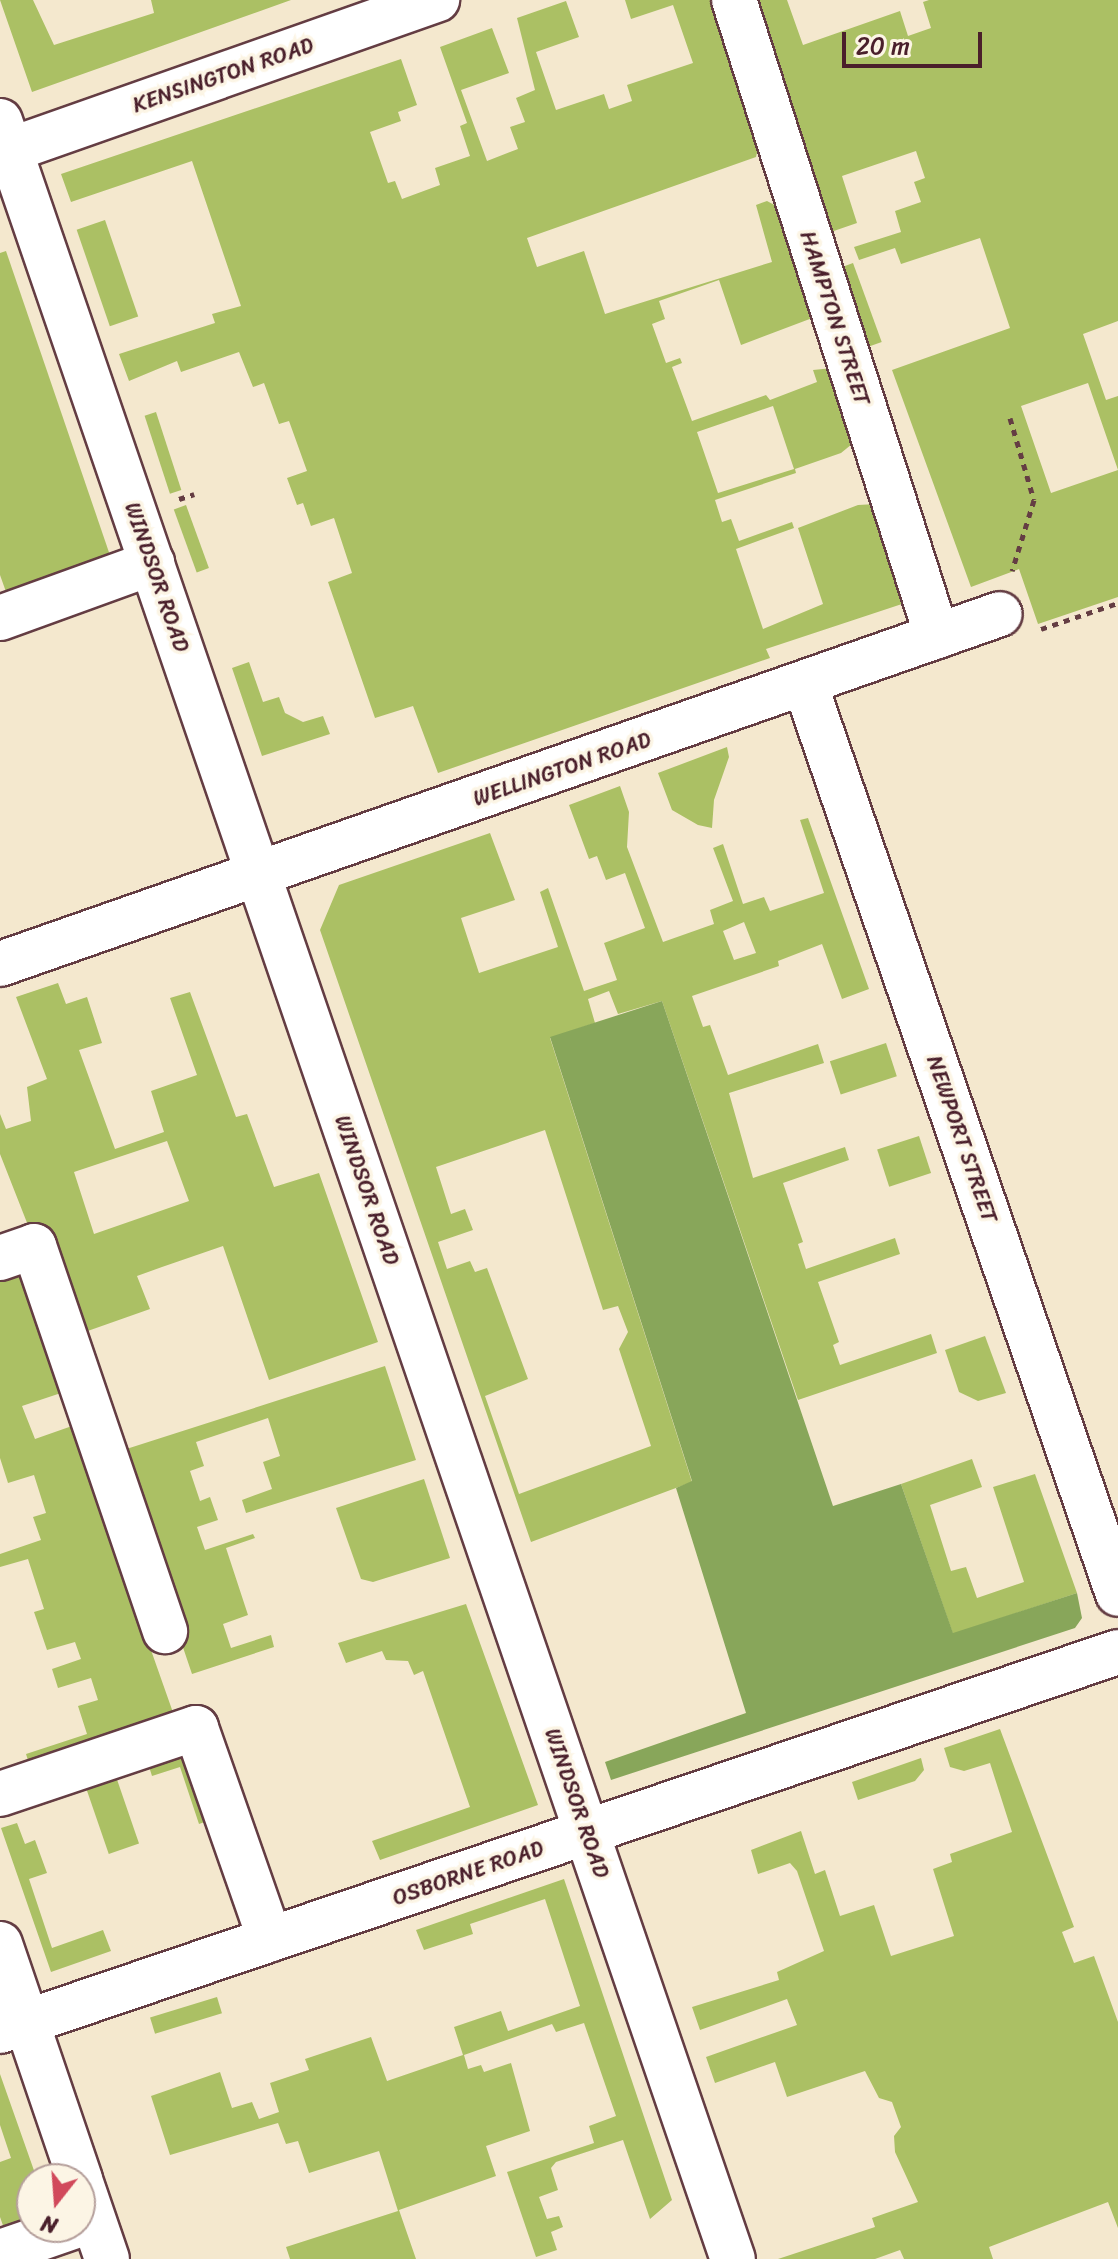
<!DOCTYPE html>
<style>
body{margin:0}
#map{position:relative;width:1118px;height:2259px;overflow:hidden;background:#f4e8ce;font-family:Sriracha,sans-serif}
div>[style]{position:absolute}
.green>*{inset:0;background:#abc064;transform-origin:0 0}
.forest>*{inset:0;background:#88a65a}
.path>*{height:5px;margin-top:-2.5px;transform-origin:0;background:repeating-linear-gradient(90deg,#643d43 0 6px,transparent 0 12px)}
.roads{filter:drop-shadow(2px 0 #643d43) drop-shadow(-2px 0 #643d43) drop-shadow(0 2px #643d43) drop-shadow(0 -2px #643d43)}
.minor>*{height:44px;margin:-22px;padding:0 22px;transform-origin:22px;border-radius:22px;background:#fff}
span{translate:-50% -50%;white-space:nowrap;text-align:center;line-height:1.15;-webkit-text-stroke:7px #fcf5e5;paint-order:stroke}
.street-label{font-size:22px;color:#4a1f2b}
.north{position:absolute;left:16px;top:2163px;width:80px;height:80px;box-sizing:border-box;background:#fcf5e5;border:2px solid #b59f9b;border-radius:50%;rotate:197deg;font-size:22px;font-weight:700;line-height:32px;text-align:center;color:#4a1f2b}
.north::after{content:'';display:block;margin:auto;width:28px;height:36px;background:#d1495b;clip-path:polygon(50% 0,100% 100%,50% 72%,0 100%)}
.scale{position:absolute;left:842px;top:32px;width:140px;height:36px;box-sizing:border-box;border:4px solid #4a1f2b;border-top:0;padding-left:10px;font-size:24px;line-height:28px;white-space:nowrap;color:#4a1f2b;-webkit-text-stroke:6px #fcf5e5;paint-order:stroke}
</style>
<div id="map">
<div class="green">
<i style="clip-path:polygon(0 0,33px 0,54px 45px,154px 13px,151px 0,291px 0,32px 92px)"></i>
<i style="clip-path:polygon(evenodd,625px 0,722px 0,759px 144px,756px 157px,527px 238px,537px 267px,584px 251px,605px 314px,772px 262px,756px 205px,767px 201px,780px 208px,815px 317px,741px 345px,719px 280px,659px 301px,665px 319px,652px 324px,666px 363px,680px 358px,682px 363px,672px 367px,692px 421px,766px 395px,770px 400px,817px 382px,813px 370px,833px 368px,857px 440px,841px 453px,795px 469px,796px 473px,715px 500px,722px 522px,731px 519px,739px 541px,792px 522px,794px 528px,736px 549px,763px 629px,823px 604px,798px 528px,858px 505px,876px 504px,908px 602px,766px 649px,770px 658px,438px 773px,413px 706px,375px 718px,328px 582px,352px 573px,334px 518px,311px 526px,303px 503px,297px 505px,287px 478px,307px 471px,289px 421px,279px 424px,264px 383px,253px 387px,239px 352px,181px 372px,177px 361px,129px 381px,119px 354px,215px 323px,212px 314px,241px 306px,192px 161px,71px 202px,61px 174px,401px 59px,417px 105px,398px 112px,401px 121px,370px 132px,388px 183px,395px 181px,402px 199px,440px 185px,435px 168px,470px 156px,460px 126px,467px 123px,440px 47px,492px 28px,509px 73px,461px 90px,487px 161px,518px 149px,510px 127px,525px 122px,516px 98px,535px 90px,517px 18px,566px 1px,579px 37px,536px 52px,556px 110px,604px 94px,609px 109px,632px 101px,627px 85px,693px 63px,673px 5px,631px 19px,625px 0,773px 406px,794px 469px,718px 493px,697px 432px,773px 406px)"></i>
<i style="clip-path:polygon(751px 0,787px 0,803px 45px,900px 11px,908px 36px,931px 28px,923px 2px,929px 0,1118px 0,1118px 321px,1083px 334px,1106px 400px,1118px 396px,1118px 470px,1088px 383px,1021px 406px,1051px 493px,1118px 470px,1118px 597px,1038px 624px,1019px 569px,971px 587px,892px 370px,1010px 328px,980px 238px,901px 264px,895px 248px,859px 260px,854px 247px,901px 232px,895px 211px,921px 202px,914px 182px,925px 178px,916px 151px,842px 176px,857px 223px,828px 233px)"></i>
<i style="left:105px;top:220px;width:102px;height:30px;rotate:71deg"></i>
<i style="clip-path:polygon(6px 251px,114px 567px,10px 603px,0 575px,0 253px)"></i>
<i style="left:853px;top:263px;width:84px;height:15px;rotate:70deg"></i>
<i style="left:156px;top:412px;width:82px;height:12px;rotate:72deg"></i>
<i style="left:186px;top:505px;width:67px;height:13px;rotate:70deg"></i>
<i style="clip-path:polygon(249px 662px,263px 702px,279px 697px,285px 713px,303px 722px,323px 716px,330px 734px,262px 756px,232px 668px)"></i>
<i style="clip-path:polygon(727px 747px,729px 757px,714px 800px,712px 828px,698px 825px,672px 810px,658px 773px)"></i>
<i style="clip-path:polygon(evenodd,620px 786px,629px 812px,627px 847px,663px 942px,714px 924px,710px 910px,733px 901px,713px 848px,723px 844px,743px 904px,764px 897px,770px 911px,824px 893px,800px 820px,808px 818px,869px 989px,842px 999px,822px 944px,778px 961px,779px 966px,692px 996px,703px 1027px,710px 1025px,728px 1075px,818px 1044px,824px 1063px,729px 1093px,753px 1178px,845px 1147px,849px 1160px,783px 1183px,803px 1242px,798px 1244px,806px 1269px,895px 1238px,900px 1254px,818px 1282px,839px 1342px,833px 1345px,840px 1365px,931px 1334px,937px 1353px,798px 1400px,662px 1001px,618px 1014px,609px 991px,588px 999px,595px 1023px,550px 1038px,692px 1482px,531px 1542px,320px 930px,339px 885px,490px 833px,515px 900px,461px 918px,479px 973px,558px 947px,540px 892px,548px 888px,584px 991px,617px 980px,604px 943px,645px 928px,625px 873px,606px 880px,597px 856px,589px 859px,569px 805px,620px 786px,744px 922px,756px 953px,734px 960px,723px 931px,744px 922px,620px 786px,545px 1130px,603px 1310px,618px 1306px,628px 1332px,619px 1349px,651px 1446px,519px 1494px,485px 1396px,528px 1379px,487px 1268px,475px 1272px,470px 1261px,447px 1269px,438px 1242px,473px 1230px,465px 1209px,451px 1214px,436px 1167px,545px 1130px)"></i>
<i style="clip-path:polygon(evenodd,58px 983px,66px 1004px,87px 997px,102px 1043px,79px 1050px,115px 1149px,164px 1132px,151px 1091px,197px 1075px,170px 998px,190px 992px,236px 1117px,247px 1114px,274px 1187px,319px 1173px,378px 1342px,269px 1380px,223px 1246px,162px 1267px,137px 1276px,150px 1309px,82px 1333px,122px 1430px,110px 1434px,0 1154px,0 1114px,6px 1129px,31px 1121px,27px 1087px,47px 1079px,16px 997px,58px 983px,167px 1141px,189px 1201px,94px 1234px,74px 1172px,167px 1141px)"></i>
<i style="left:886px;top:1043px;width:35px;height:59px;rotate:72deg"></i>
<i style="left:919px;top:1136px;width:39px;height:44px;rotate:72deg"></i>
<i style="clip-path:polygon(29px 1259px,68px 1377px,61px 1393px,22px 1406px,35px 1439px,72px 1426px,176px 1721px,31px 1770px,26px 1754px,87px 1734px,78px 1706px,98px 1700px,91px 1678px,58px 1688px,52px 1669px,81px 1659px,75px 1642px,47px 1650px,34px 1612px,44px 1609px,28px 1559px,0 1567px,0 1554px,41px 1540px,33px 1517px,46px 1513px,34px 1475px,8px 1483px,0 1458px,0 1268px)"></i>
<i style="clip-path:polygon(985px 1336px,1006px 1393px,978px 1401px,959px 1392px,945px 1350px)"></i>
<i style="clip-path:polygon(385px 1366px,416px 1460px,246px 1513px,242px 1500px,272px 1489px,263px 1462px,280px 1456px,268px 1418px,196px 1442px,204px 1466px,190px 1471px,200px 1501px,210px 1497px,218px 1520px,197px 1527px,205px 1550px,253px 1534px,255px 1538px,226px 1548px,248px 1615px,223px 1624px,231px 1648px,271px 1635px,274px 1647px,192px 1674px,117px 1452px)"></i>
<i style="clip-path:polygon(972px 1459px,982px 1487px,930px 1505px,951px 1571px,966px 1567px,977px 1598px,1024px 1582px,993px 1487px,1035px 1474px,1077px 1593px,953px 1634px,901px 1484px)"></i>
<i style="clip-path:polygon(424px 1479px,450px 1558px,373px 1582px,361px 1579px,336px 1508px)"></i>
<i style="clip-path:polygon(466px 1604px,538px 1805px,380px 1860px,372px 1841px,470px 1807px,423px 1671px,414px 1675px,408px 1661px,386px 1660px,382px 1651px,346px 1663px,338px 1643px)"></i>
<i style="clip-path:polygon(1000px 1729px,1074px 1927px,1062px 1932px,1074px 1963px,1094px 1956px,1118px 2022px,1118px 2228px,1108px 2202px,989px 2247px,993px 2259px,904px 2259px,900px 2250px,875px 2259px,778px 2259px,875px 2227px,872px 2218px,918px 2202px,895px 2152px,894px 2136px,901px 2127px,892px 2102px,879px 2098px,865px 2071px,787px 2097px,775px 2062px,715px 2083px,706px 2057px,797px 2025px,787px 1999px,700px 2030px,692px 2007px,779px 1980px,777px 1972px,824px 1951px,797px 1871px,790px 1863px,758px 1874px,751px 1850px,801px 1831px,815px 1874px,825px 1870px,840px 1916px,874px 1905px,891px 1956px,954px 1936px,933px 1869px,952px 1862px,950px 1854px,1012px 1832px,990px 1763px,964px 1771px,950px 1767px,944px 1748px)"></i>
<i style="clip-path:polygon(187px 1740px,216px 1818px,199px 1824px,180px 1767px,152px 1776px,145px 1754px)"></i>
<i style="clip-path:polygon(921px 1758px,924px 1770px,915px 1781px,858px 1800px,852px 1782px)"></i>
<i style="left:112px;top:1765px;width:83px;height:32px;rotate:71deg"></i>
<i style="clip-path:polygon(17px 1823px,25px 1844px,35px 1840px,47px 1873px,29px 1879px,52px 1948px,103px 1930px,111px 1951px,51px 1972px,1px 1828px)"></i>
<i style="clip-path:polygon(564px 1879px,672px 2200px,650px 2219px,623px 2140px,556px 2162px,551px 2168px,558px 2190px,539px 2197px,547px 2219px,559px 2216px,563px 2227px,551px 2232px,557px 2250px,536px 2257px,507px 2172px,594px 2143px,589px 2126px,616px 2116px,584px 2023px,556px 2032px,552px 2024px,464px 2055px,468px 2069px,481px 2065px,484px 2072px,511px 2063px,530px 2131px,486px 2146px,496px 2176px,399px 2210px,416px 2259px,290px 2259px,286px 2247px,398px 2211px,379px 2151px,309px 2173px,298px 2141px,286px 2144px,278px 2123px,170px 2155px,151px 2096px,220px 2072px,232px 2108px,252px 2102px,259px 2119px,279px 2112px,270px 2083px,309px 2070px,305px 2059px,371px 2037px,387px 2081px,463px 2055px,454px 2027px,501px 2011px,508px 2031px,580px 2006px,545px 1899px,470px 1924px,473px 1934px,424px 1950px,416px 1930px)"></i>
<i style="left:217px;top:1997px;width:17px;height:70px;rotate:73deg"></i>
<i style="clip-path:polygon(0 2074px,37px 2179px,32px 2179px,32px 2225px,6px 2234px,0 2217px,0 2162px,11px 2158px,0 2125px)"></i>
</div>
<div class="forest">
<i style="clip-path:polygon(662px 1001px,833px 1506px,901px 1484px,953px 1633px,1077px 1593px,1082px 1618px,1075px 1628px,611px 1780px,605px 1762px,746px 1713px,676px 1488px,692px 1481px,550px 1037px)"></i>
</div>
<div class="path">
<i style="left:1010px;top:418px;width:85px;rotate:73.7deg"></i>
<i style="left:1034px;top:500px;width:74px;rotate:107.2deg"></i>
<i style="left:179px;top:499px;width:16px;rotate:-18deg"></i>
<i style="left:1041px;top:629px;width:81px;rotate:-18.7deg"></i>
</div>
<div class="roads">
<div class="minor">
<i style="left:734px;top:0;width:668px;rotate:72.3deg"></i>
<i style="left:0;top:121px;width:2260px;rotate:71.08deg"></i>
<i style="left:10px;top:150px;width:453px;rotate:-19.4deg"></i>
<i style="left:0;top:618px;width:162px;rotate:-19.9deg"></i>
<i style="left:805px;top:684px;width:962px;rotate:71.02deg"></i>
<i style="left:0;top:964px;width:1059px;rotate:-19.29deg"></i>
<i style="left:0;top:1258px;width:36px;rotate:-19deg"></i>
<i style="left:34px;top:1246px;width:407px;rotate:71.2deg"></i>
<i style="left:0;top:1794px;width:207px;rotate:-18.6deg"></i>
<i style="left:196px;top:1728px;width:224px;rotate:70.7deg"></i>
<i style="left:0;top:1944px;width:248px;rotate:71.2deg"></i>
<i style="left:0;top:2031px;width:1180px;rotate:-18.73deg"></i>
<i style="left:80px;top:2180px;width:83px;rotate:71.1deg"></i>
<i style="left:0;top:2252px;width:77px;rotate:-18.9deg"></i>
</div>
</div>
<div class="street-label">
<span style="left:223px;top:75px;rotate:-19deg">KENSINGTON ROAD</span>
<span style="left:835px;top:318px;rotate:72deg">HAMPTON STREET</span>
<span style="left:157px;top:577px;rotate:71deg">WINDSOR ROAD</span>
<span style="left:562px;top:769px;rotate:-19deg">WELLINGTON ROAD</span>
<span style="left:962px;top:1139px;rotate:71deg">NEWPORT STREET</span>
<span style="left:367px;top:1190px;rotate:71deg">WINDSOR ROAD</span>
<span style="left:577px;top:1803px;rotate:71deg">WINDSOR ROAD</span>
<span style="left:468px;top:1873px;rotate:-19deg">OSBORNE ROAD</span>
</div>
<div class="north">N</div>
<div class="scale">20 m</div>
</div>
